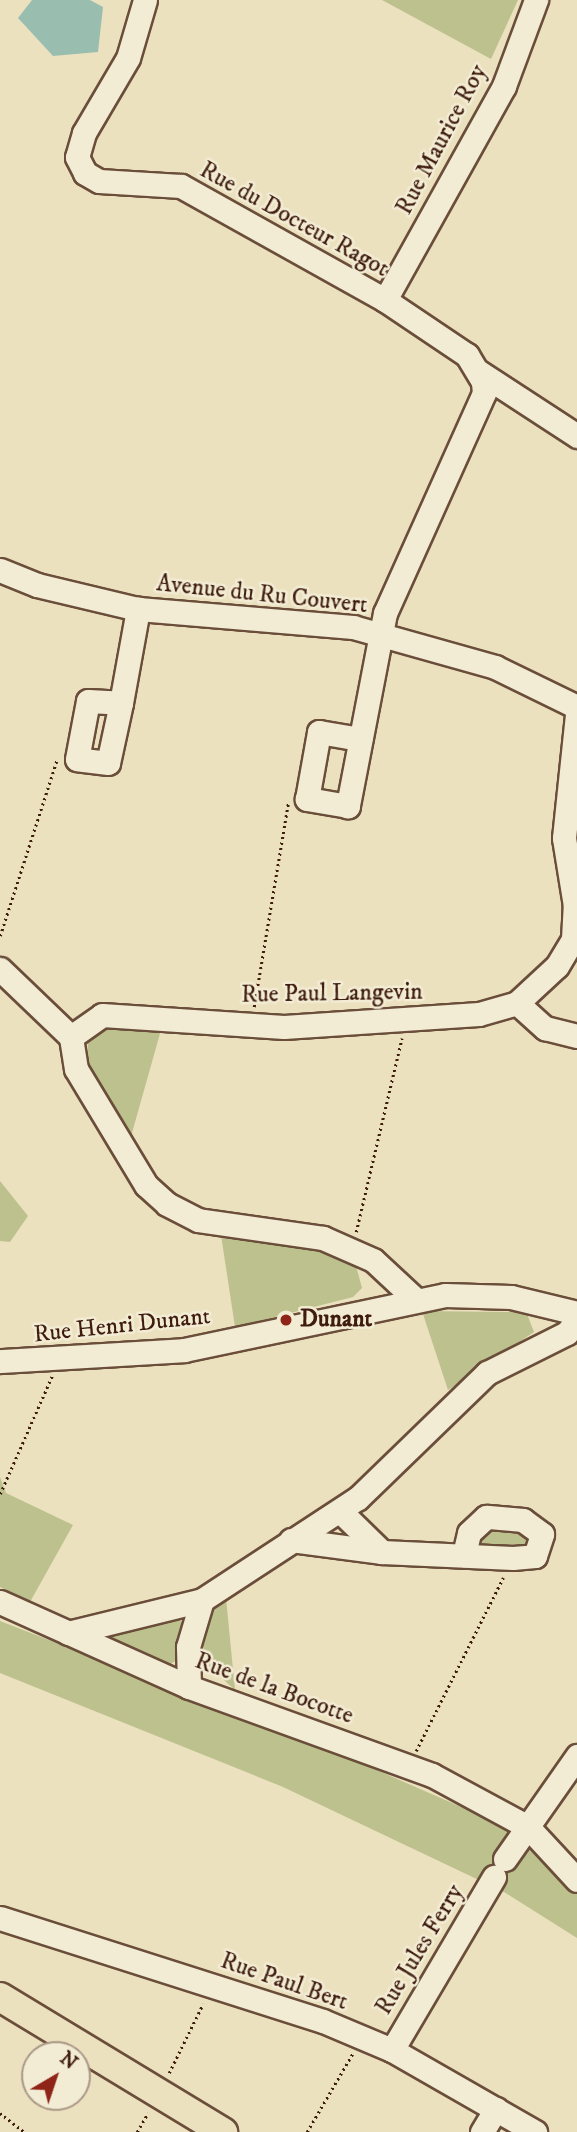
<!DOCTYPE html>
<style>
body{margin:0}
#map{position:relative;width:577px;height:2132px;overflow:hidden;background:#ece1bf;font-family:"IM FELL DW Pica",serif}
div>[style]{position:absolute}
.green>*{inset:0;background:#bdc18e}
.water>*{inset:0;background:#99beb0}
.path>*{height:2.5px;margin-top:-1.25px;transform-origin:0;background:repeating-linear-gradient(90deg,#3f1d0e 0 2px,transparent 0 5.5px)}
.roads{filter:drop-shadow(2px 0 #6a4e3a) drop-shadow(-2px 0 #6a4e3a) drop-shadow(0 2px #6a4e3a) drop-shadow(0 -2px #6a4e3a)}
.minor>*{height:23px;margin:-11.5px;padding:0 11.5px;transform-origin:11.5px;border-radius:11.5px;background:#f3ecd5}
.major>*{height:28px;margin:-14px;padding:0 14px;transform-origin:14px;border-radius:14px;background:#ece1bf}
.dots>*{width:19px;height:19px;translate:-50% -50%;box-sizing:border-box;border:4px solid #f3ecd5;border-radius:50%}
span{translate:-50% -50%;white-space:nowrap;text-align:center;line-height:1.15;-webkit-text-stroke:5px #f3ecd5;paint-order:stroke}
.street-label{font-size:24px;color:#3f1d0e}
.poi-label{font-size:24px;color:#3f1d0e;font-weight:700}
.left{translate:0 -50%;text-align:left}
.north{position:absolute;left:21px;top:2041px;width:70px;height:70px;box-sizing:border-box;background:#f3ecd5;border:2px solid #ab9985;border-radius:50%;rotate:39deg;font-size:19px;font-weight:700;line-height:28px;text-align:center;color:#3f1d0e}
.north::after{content:'';display:block;margin:auto;width:24px;height:32px;background:#8f2418;clip-path:polygon(50% 0,100% 100%,50% 72%,0 100%)}
</style>
<div id="map">
<div class="green">
<i style="clip-path:polygon(382px 0,518px 0,491px 59px)"></i>
<i style="clip-path:polygon(110px 1027px,161px 1030px,130px 1140px,86px 1067px,88px 1042px)"></i>
<i style="clip-path:polygon(0 1181px,28px 1216px,10px 1242px,0 1241px)"></i>
<i style="clip-path:polygon(221px 1235px,319px 1247px,355px 1262px,362px 1288px,353px 1297px,235px 1327px)"></i>
<i style="clip-path:polygon(422px 1311px,516px 1312px,527px 1314px,534px 1332px,448px 1390px)"></i>
<i style="clip-path:polygon(0 1477px,6px 1493px,73px 1525px,30px 1602px,0 1587px)"></i>
<i style="clip-path:polygon(527px 1527px,534px 1545px,479px 1549px,474px 1539px,477px 1529px)"></i>
<i style="clip-path:polygon(226px 1598px,235px 1690px,207px 1665px,202px 1642px,212px 1612px)"></i>
<i style="clip-path:polygon(174px 1617px,184px 1623px,179px 1659px,167px 1666px,106px 1640px,110px 1632px)"></i>
<i style="clip-path:polygon(0 1621px,317px 1744px,512px 1829px,577px 1871px,577px 1938px,504px 1892px,283px 1787px,0 1673px)"></i>
</div>
<div class="water">
<i style="clip-path:polygon(32px 0,90px 0,103px 7px,98px 52px,53px 56px,18px 18px)"></i>
</div>
<div class="path">
<i style="left:0;top:936px;width:185px;rotate:-72.1deg"></i>
<i style="left:254px;top:1007px;width:207px;rotate:-80.5deg"></i>
<i style="left:356px;top:1232px;width:199px;rotate:-76.7deg"></i>
<i style="left:0;top:1494px;width:129px;rotate:-66.2deg"></i>
<i style="left:416px;top:1751px;width:194px;rotate:-63.3deg"></i>
<i style="left:169px;top:2073px;width:77px;rotate:-63.8deg"></i>
<i style="left:0;top:2113px;width:31px;rotate:38deg"></i>
<i style="left:137px;top:2132px;width:22px;rotate:-60deg"></i>
<i style="left:307px;top:2132px;width:91px;rotate:-59.8deg"></i>
</div>
<div class="roads">
<div class="minor">
<i style="left:145px;top:0;width:60px;rotate:106.3deg"></i>
<i style="left:128px;top:58px;width:87px;rotate:120.4deg"></i>
<i style="left:84px;top:133px;width:25px;rotate:106deg"></i>
<i style="left:77px;top:157px;width:18px;rotate:63deg"></i>
<i style="left:85px;top:173px;width:16px;rotate:30deg"></i>
<i style="left:99px;top:181px;width:82px;rotate:3.5deg"></i>
<i style="left:181px;top:186px;width:234px;rotate:29.2deg"></i>
<i style="left:385px;top:300px;width:99px;rotate:33.9deg"></i>
<i style="left:467px;top:355px;width:31px;rotate:59deg"></i>
<i style="left:483px;top:382px;width:11px;rotate:85deg"></i>
<i style="left:484px;top:393px;width:241px;rotate:114.2deg"></i>
<i style="left:385px;top:613px;width:197px;rotate:100.9deg"></i>
<i style="left:348px;top:806px;width:42px;rotate:-170.3deg"></i>
<i style="left:307px;top:799px;width:68px;rotate:-79.8deg"></i>
<i style="left:319px;top:732px;width:42px;rotate:9.7deg"></i>
<i style="left:385px;top:300px;width:245px;rotate:-60.9deg"></i>
<i style="left:504px;top:86px;width:92px;rotate:-69.6deg"></i>
<i style="left:479px;top:372px;width:117px;rotate:33.1deg"></i>
<i style="left:0;top:570px;width:40px;rotate:22deg"></i>
<i style="left:37px;top:585px;width:104px;rotate:13.4deg"></i>
<i style="left:138px;top:609px;width:216px;rotate:4.8deg"></i>
<i style="left:353px;top:627px;width:148px;rotate:15.7deg"></i>
<i style="left:495px;top:667px;width:91px;rotate:26deg"></i>
<i style="left:121px;top:703px;width:61px;rotate:102.2deg"></i>
<i style="left:108px;top:763px;width:31px;rotate:-173deg"></i>
<i style="left:77px;top:759px;width:59px;rotate:-79.3deg"></i>
<i style="left:88px;top:701px;width:33px;rotate:3deg"></i>
<i style="left:121px;top:703px;width:96px;rotate:-79.7deg"></i>
<i style="left:0;top:969px;width:98px;rotate:43.8deg"></i>
<i style="left:517px;top:1003px;width:38px;rotate:42deg"></i>
<i style="left:545px;top:1028px;width:33px;rotate:14deg"></i>
<i style="left:415px;top:1299px;width:57px;rotate:-137.1deg"></i>
<i style="left:373px;top:1260px;width:55px;rotate:-156.3deg"></i>
<i style="left:323px;top:1238px;width:126px;rotate:-171.8deg"></i>
<i style="left:198px;top:1220px;width:35px;rotate:-153deg"></i>
<i style="left:167px;top:1204px;width:28px;rotate:-138deg"></i>
<i style="left:146px;top:1185px;width:135px;rotate:-121.1deg"></i>
<i style="left:76px;top:1069px;width:32px;rotate:-99deg"></i>
<i style="left:71px;top:1037px;width:38px;rotate:-35deg"></i>
<i style="left:102px;top:1015px;width:182px;rotate:3.8deg"></i>
<i style="left:284px;top:1027px;width:195px;rotate:-3.8deg"></i>
<i style="left:479px;top:1014px;width:40px;rotate:-16deg"></i>
<i style="left:517px;top:1003px;width:54px;rotate:-42.8deg"></i>
<i style="left:557px;top:966px;width:31px;rotate:-59deg"></i>
<i style="left:573px;top:939px;width:33px;rotate:-87deg"></i>
<i style="left:575px;top:906px;width:69px;rotate:-99.2deg"></i>
<i style="left:564px;top:838px;width:125px;rotate:-84deg"></i>
<i style="left:0;top:1361px;width:184px;rotate:-3.4deg"></i>
<i style="left:184px;top:1350px;width:267px;rotate:-11.9deg"></i>
<i style="left:445px;top:1295px;width:66px;rotate:1.7deg"></i>
<i style="left:511px;top:1297px;width:68px;rotate:13.6deg"></i>
<i style="left:340px;top:1511px;width:59px;rotate:44.3deg"></i>
<i style="left:291px;top:1540px;width:92px;rotate:7.5deg"></i>
<i style="left:382px;top:1552px;width:131px;rotate:2.6deg"></i>
<i style="left:513px;top:1558px;width:22px;rotate:-5deg"></i>
<i style="left:535px;top:1556px;width:23px;rotate:-72deg"></i>
<i style="left:542px;top:1534px;width:24px;rotate:-144deg"></i>
<i style="left:523px;top:1520px;width:37px;rotate:-175deg"></i>
<i style="left:486px;top:1517px;width:23px;rotate:137deg"></i>
<i style="left:469px;top:1533px;width:23px;rotate:103deg"></i>
<i style="left:0;top:1602px;width:207px;rotate:24.2deg"></i>
<i style="left:189px;top:1687px;width:258px;rotate:19.9deg"></i>
<i style="left:432px;top:1775px;width:109px;rotate:28.4deg"></i>
<i style="left:528px;top:1827px;width:72px;rotate:47.2deg"></i>
<i style="left:68px;top:1633px;width:138px;rotate:-13.8deg"></i>
<i style="left:202px;top:1600px;width:186px;rotate:-33.2deg"></i>
<i style="left:358px;top:1498px;width:180px;rotate:-44.1deg"></i>
<i style="left:487px;top:1373px;width:89px;rotate:-26.6deg"></i>
<i style="left:567px;top:1333px;width:17px;rotate:-54deg"></i>
<i style="left:189px;top:1687px;width:40px;rotate:-91.4deg"></i>
<i style="left:188px;top:1647px;width:49px;rotate:-73.4deg"></i>
<i style="left:505px;top:1859px;width:126px;rotate:-55deg"></i>
<i style="left:0;top:1918px;width:339px;rotate:17.7deg"></i>
<i style="left:323px;top:2021px;width:75px;rotate:22.8deg"></i>
<i style="left:392px;top:2050px;width:165px;rotate:29.8deg"></i>
<i style="left:392px;top:2050px;width:201px;rotate:-59.5deg"></i>
<i style="left:482px;top:2132px;width:27px;rotate:-59deg"></i>
</div>
<div class="major">
<i style="left:0;top:1997px;width:261px;rotate:31.2deg"></i>
</div>
</div>
<div class="dots">
<i style="left:286px;top:1320px;background:#8f2418"></i>
</div>
<div class="street-label">
<span style="left:442px;top:140px;rotate:-62deg">Rue Maurice Roy</span>
<span style="left:294px;top:220px;rotate:29deg">Rue du Docteur Ragot</span>
<span style="left:262px;top:595px;rotate:6deg">Avenue du Ru Couvert</span>
<span style="left:332px;top:994px;rotate:-1deg">Rue Paul Langevin</span>
<span style="left:122px;top:1326px;rotate:-6deg">Rue Henri Dunant</span>
<span style="left:274px;top:1689px;rotate:20deg">Rue de la Bocotte</span>
<span style="left:420px;top:1950px;rotate:-59deg">Rue Jules Ferry</span>
<span style="left:284px;top:1982px;rotate:19deg">Rue Paul Bert</span>
</div>
<div class="poi-label">
<span class="left" style="left:300px;top:1320px">Dunant</span>
</div>
<div class="north">N</div>
</div>
